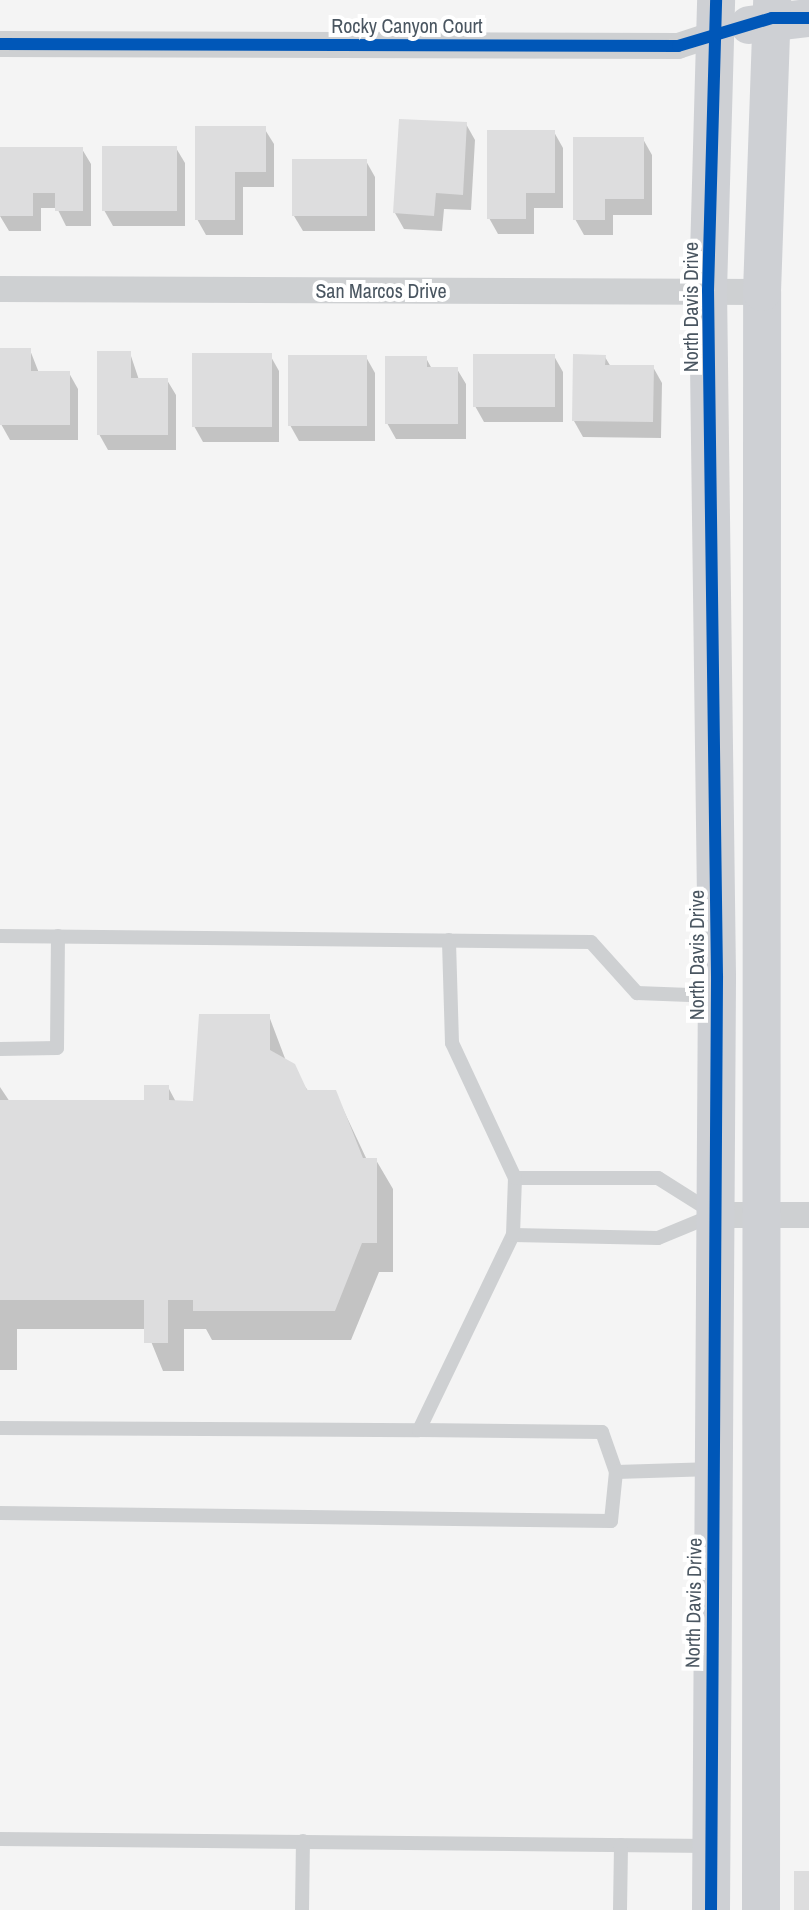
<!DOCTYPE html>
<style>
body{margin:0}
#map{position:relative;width:809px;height:1910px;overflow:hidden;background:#f4f4f4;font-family:"Archivo Narrow",sans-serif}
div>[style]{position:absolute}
.shadow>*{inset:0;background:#0003}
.building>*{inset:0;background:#ddddde;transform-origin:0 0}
.lane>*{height:14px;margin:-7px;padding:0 7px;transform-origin:7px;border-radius:7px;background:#ced0d2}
.street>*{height:26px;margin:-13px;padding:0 13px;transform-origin:13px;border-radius:13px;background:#ced0d2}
.secondary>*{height:38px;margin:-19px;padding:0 19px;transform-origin:19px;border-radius:19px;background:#ced0d4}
.cycleway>*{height:12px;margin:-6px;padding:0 6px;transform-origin:6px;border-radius:6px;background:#0057b8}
span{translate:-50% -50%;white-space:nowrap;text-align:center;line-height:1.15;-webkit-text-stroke:8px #fff;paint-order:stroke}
.street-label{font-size:20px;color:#4a5661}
</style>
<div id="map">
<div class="shadow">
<i style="clip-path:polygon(466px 124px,475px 140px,471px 210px,444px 209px,442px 231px,404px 229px,395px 213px)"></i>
<i style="clip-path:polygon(264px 128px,274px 144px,274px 187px,243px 187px,243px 235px,206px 235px,197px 219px)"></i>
<i style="clip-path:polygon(554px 132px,563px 148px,563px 208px,534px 208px,534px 234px,498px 234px,489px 218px)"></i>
<i style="clip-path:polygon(643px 139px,652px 155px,652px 215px,613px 215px,613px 235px,584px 235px,575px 219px)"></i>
<i style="clip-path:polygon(176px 148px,185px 163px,185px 226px,113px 226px,104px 210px)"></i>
<i style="clip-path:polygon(0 149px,82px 149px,91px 164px,91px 226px,66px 226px,57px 208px,41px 208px,41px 231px,9px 231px,0 216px)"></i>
<i style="clip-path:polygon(366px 161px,375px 177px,375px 231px,303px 231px,294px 216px)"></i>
<i style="clip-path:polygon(30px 350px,39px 373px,69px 373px,78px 389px,78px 440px,10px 440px,1px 424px)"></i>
<i style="clip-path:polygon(130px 353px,139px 380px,167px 380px,176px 395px,176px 450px,108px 450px,99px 434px)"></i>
<i style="clip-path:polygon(270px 355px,279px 371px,279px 442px,203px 442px,194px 426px)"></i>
<i style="clip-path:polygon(554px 356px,563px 372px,563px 422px,484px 422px,475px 406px)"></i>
<i style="clip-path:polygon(366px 357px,375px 373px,375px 441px,299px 441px,290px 425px)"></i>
<i style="clip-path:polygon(605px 357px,611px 367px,653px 367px,662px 383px,661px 438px,583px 437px,574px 421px)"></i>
<i style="clip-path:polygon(426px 358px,432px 369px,457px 369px,466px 384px,466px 439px,396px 439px,387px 423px)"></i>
<i style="clip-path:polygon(269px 1016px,286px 1061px,309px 1092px,335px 1092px,367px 1160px,376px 1160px,393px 1189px,393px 1272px,379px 1272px,351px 1340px,212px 1340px,206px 1329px,184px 1329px,184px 1371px,163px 1371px,146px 1329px,17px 1329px,17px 1370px,0 1370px,0 1087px,10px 1102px,146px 1102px,168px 1087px,176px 1102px,195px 1103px)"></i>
</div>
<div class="building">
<i style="clip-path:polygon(399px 119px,467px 122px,463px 195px,436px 193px,434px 216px,393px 213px)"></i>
<i style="clip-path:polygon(195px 126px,266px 126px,266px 172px,235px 172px,235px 220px,195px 220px)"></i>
<i style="clip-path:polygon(487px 130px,555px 130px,555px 193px,526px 193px,526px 219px,487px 219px)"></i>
<i style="clip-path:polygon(573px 137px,644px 137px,644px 199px,605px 199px,605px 220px,573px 220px)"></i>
<i style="left:102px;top:146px;width:75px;height:65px"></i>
<i style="clip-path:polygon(0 147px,83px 147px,83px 211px,55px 211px,55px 193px,33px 193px,33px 216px,0 216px)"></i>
<i style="left:292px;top:159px;width:75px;height:57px"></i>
<i style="clip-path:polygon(0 348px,31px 348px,31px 371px,70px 371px,70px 425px,0 425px)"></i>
<i style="clip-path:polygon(97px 351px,131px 351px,131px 378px,168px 378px,168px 435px,97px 435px)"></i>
<i style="left:192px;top:353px;width:80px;height:74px"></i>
<i style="left:473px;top:354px;width:82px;height:53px"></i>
<i style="clip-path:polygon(573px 354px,606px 355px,605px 365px,654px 365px,653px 422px,572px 421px)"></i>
<i style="left:288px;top:355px;width:79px;height:71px"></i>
<i style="clip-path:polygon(385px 356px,427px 356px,427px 367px,458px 367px,458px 424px,385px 424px)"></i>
<i style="clip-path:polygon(199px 1014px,270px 1014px,270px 1050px,295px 1064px,307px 1090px,336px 1090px,363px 1158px,377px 1158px,377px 1243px,362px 1243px,335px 1311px,193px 1311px,193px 1300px,168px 1300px,168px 1343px,144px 1343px,144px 1300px,0 1300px,0 1100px,144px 1100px,144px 1085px,169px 1085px,169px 1100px,193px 1101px)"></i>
<i style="left:794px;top:1871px;width:15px;height:39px"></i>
</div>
<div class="lane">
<i style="left:0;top:936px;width:591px;rotate:0.58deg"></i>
<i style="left:591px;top:942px;width:69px;rotate:48deg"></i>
<i style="left:637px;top:993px;width:79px;rotate:2.2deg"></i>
<i style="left:0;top:1049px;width:57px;rotate:-1deg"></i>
<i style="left:57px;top:1048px;width:112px;rotate:-89.5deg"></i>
<i style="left:515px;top:1178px;width:143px"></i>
<i style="left:658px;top:1178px;width:64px;rotate:32.2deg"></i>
<i style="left:513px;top:1235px;width:145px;rotate:1.2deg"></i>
<i style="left:658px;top:1238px;width:57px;rotate:-22.5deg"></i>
<i style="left:0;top:1428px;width:419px;rotate:0.3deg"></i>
<i style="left:419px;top:1430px;width:216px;rotate:-64.3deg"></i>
<i style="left:513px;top:1235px;width:57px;rotate:-88deg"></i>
<i style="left:515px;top:1178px;width:149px;rotate:-115deg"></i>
<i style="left:452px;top:1043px;width:103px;rotate:-91.7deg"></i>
<i style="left:419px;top:1430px;width:183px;rotate:0.6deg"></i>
<i style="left:602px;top:1432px;width:42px;rotate:70.7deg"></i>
<i style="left:616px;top:1472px;width:98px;rotate:-1.8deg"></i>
<i style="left:0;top:1513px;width:611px;rotate:0.75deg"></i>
<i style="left:611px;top:1521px;width:49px;rotate:-84.2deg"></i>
<i style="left:0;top:1839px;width:710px;rotate:0.56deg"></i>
<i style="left:302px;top:1910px;width:69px;rotate:-89.2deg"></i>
<i style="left:620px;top:1910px;width:65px;rotate:-89.1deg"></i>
</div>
<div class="street">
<i style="left:0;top:44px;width:678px;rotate:0.17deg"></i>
<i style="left:678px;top:46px;width:39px;rotate:-18deg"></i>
<i style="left:0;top:289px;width:762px;rotate:0.23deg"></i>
<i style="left:715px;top:1215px;width:94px"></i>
</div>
<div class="secondary">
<i style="left:749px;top:25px;width:60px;rotate:-6.7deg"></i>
<i style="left:711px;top:1910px;width:934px;rotate:-89.63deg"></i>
<i style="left:717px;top:976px;width:685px;rotate:-90.75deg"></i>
<i style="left:708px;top:291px;width:291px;rotate:-88.4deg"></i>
<i style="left:761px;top:1910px;width:1618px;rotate:-89.96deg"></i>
<i style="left:762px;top:292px;width:292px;rotate:-88deg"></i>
</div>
<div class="cycleway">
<i style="left:0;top:44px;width:678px;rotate:0.17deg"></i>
<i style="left:678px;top:46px;width:98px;rotate:-16.6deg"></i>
<i style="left:772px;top:18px;width:37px"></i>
<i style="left:711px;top:1910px;width:934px;rotate:-89.63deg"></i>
<i style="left:717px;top:976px;width:685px;rotate:-90.75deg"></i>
<i style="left:708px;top:291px;width:291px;rotate:-88.4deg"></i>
</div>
<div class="street-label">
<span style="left:407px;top:25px">Rocky Canyon Court</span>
<span style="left:381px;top:290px">San Marcos Drive</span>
<span style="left:690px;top:307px;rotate:-90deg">North Davis Drive</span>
<span style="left:696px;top:955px;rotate:-90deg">North Davis Drive</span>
<span style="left:693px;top:1603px;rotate:-89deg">North Davis Drive</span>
</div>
</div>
